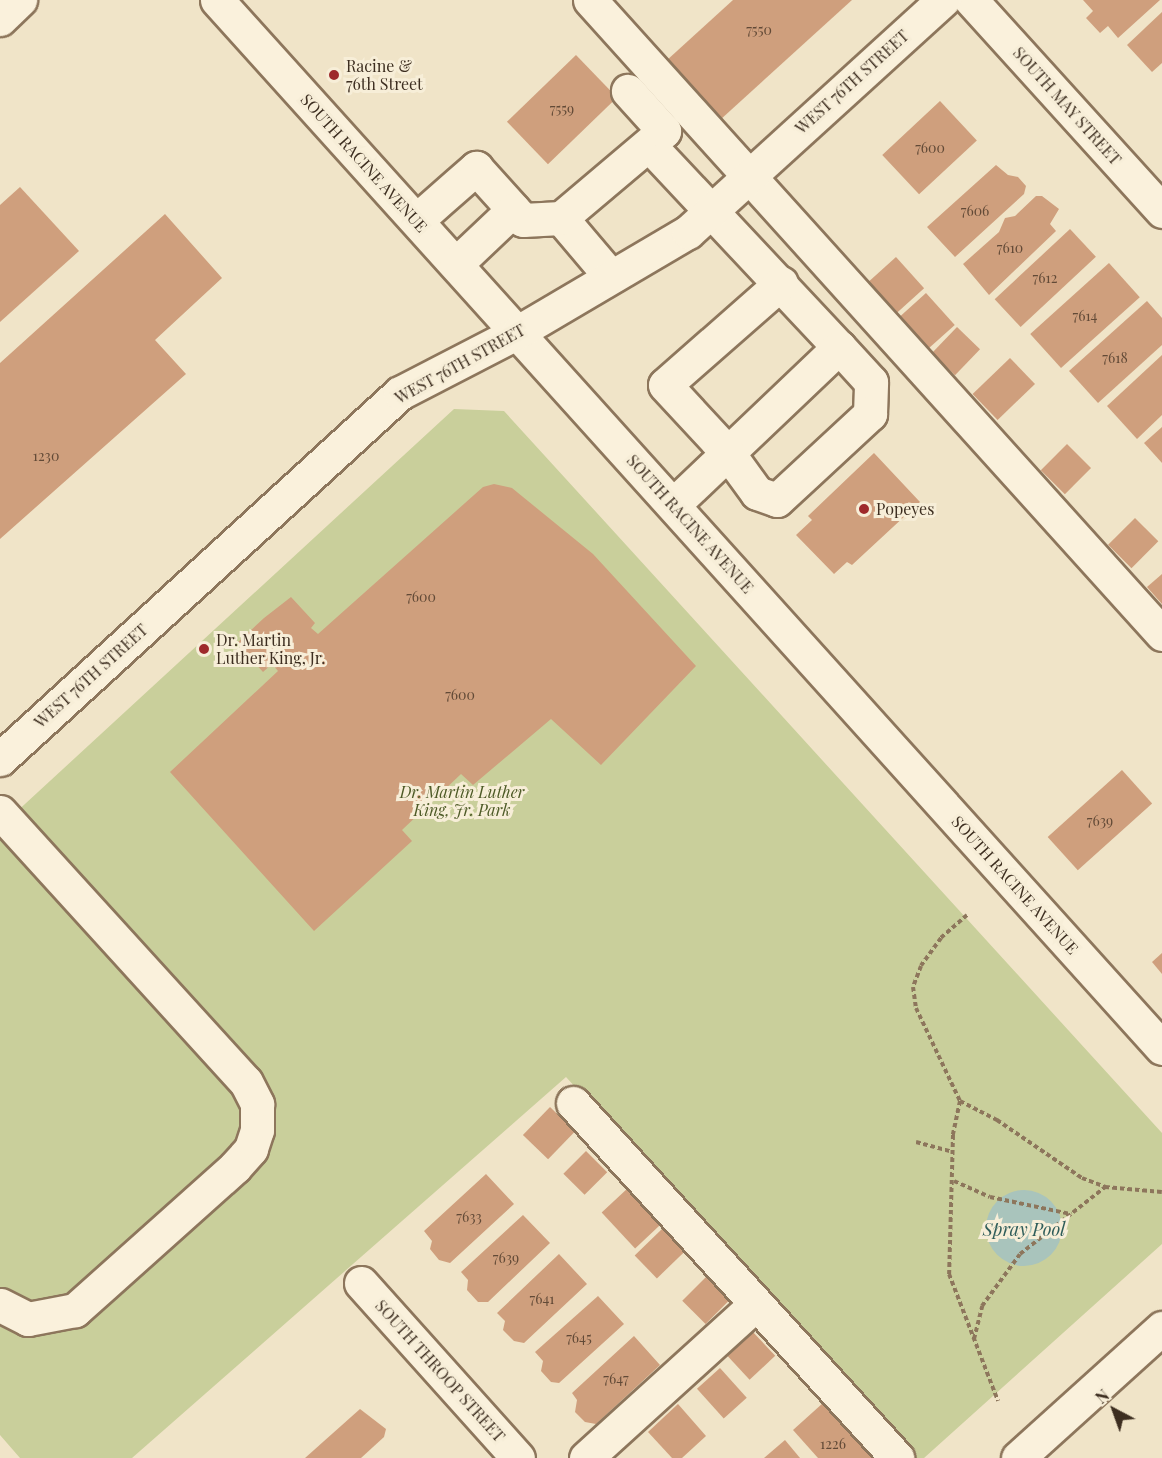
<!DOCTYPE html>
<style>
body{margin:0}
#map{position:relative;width:1162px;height:1458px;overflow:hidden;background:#f0e4c8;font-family:"Playfair Display",serif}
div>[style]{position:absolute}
.green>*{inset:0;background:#c9cf9b}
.water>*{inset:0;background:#a9c4bc}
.round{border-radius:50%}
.building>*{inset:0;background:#cf9f7d;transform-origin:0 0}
.path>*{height:4px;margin-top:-2px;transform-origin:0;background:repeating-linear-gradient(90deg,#8d765c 0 4.5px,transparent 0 7.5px)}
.roads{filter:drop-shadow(2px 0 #8d765c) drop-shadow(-2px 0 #8d765c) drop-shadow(0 2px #8d765c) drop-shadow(0 -2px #8d765c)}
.minor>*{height:33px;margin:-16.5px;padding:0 16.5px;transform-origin:16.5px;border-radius:16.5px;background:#faf1dc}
.dots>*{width:16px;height:16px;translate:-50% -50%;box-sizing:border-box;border:3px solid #f7eed8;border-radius:50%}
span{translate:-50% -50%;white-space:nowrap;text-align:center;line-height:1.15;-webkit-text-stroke:6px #f7eed8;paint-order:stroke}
.number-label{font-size:14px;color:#624a37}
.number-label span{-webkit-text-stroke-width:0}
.poi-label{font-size:16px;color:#3d2e20}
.left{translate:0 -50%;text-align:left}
.street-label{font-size:16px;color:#3d2e20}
.park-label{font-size:16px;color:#4d5a26;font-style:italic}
.water-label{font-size:18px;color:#2f5d5a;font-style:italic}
.north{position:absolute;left:1084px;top:1380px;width:60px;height:60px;-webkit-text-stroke:4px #f7eed8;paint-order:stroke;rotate:319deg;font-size:16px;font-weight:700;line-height:24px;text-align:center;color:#3d2e20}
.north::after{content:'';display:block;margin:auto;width:21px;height:27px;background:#3d2e20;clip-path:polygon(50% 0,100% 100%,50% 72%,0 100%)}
</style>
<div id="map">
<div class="green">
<i style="clip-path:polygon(454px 409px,504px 411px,1162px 1133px,1162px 1244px,924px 1458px,915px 1458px,566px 1077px,132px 1458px,20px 1458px,0 1435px,0 827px)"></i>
</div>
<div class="water">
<i class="round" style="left:986px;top:1190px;width:76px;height:76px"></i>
</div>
<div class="building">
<i style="clip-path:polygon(733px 0,852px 0,720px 120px,666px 61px)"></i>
<i style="clip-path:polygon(1083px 0,1160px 0,1118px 38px,1108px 26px,1100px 33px,1086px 18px,1093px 11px)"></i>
<i style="clip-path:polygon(1162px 12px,1162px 63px,1152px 72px,1127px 45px)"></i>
<i style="left:576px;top:55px;width:59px;height:96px;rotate:46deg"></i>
<i style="left:940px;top:101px;width:54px;height:79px;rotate:47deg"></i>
<i style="clip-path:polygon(996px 165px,1008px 175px,1018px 177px,1026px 186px,1024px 194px,955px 257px,927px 227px)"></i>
<i style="clip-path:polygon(20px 187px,79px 251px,0 322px,0 205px)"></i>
<i style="clip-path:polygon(1036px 196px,1042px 196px,1059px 209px,1050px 224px,1056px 231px,989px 295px,963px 264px,999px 232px,1005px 218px,1015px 216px)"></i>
<i style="clip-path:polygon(165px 214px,222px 278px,155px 340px,186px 374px,0 539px,0 363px)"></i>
<i style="left:1070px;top:229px;width:38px;height:103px;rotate:47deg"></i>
<i style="left:896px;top:257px;width:42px;height:38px;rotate:48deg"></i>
<i style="left:1109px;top:263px;width:46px;height:106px;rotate:48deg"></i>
<i style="left:926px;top:293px;width:43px;height:35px;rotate:48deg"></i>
<i style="clip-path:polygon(1147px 301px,1162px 318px,1162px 345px,1098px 403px,1069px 371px)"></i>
<i style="left:957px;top:327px;width:32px;height:36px;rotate:44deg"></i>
<i style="clip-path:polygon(1162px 355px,1162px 415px,1137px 439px,1107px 406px)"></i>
<i style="left:1010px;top:358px;width:36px;height:52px;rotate:46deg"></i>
<i style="clip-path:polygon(1162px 427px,1162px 463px,1144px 443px)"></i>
<i style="left:1067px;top:444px;width:34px;height:37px;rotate:45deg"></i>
<i style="clip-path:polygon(874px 453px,920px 502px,852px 565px,847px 562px,834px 574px,796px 535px,812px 520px,808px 516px)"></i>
<i style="clip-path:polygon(494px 484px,512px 488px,593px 554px,696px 666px,601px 765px,551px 719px,473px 785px,461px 774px,402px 830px,412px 841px,314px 931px,170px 772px,278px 671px,272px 664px,263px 672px,237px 643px,264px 618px,291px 597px,315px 623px,311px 628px,318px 634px,483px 487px)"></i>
<i style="left:1135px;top:518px;width:33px;height:38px;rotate:45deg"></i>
<i style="clip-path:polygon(1162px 574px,1162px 604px,1147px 587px)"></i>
<i style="left:1122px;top:770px;width:45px;height:100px;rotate:48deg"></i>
<i style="clip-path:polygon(1162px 953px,1162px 974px,1152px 962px)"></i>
<i style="left:550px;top:1107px;width:35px;height:39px;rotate:44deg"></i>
<i style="left:586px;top:1151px;width:30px;height:32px;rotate:45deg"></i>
<i style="clip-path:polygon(486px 1174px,514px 1204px,450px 1263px,439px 1260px,430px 1249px,432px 1241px,424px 1231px)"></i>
<i style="left:628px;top:1188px;width:49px;height:36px;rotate:47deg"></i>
<i style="clip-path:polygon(523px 1215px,550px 1243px,488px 1302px,478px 1302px,467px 1290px,468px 1280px,461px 1272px)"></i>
<i style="left:662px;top:1229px;width:32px;height:38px;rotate:46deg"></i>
<i style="clip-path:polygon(559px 1254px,587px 1284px,524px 1343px,514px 1341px,503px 1330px,505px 1321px,497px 1313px)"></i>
<i style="left:707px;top:1276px;width:33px;height:35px;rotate:45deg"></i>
<i style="clip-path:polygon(598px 1296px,624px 1324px,559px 1383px,551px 1382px,541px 1371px,543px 1361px,535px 1352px)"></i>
<i style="left:752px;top:1331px;width:34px;height:35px;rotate:47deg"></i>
<i style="clip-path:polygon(634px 1336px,660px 1365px,596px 1424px,585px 1422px,575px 1412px,577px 1400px,572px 1393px)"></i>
<i style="left:720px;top:1368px;width:40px;height:31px;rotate:48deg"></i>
<i style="clip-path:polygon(823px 1403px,872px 1458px,818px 1458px,793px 1430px)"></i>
<i style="clip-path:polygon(678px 1404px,706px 1436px,682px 1458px,672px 1458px,648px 1432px)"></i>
<i style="clip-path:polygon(360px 1409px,386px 1429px,384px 1437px,361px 1458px,305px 1458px)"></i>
<i style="clip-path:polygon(785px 1440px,800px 1458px,764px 1458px)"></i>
</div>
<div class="path">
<i style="left:967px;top:915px;width:35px;rotate:139deg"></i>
<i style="left:941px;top:938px;width:34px;rotate:126deg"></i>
<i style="left:921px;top:966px;width:22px;rotate:111deg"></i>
<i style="left:913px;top:987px;width:21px;rotate:82deg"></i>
<i style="left:916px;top:1008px;width:103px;rotate:64.7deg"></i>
<i style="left:960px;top:1101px;width:35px;rotate:102deg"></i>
<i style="left:953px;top:1135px;width:139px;rotate:91.6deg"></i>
<i style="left:949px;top:1274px;width:136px;rotate:68.9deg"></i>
<i style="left:960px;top:1101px;width:42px;rotate:27.2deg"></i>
<i style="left:997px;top:1120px;width:103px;rotate:34.3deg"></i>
<i style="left:1082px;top:1178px;width:25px;rotate:21deg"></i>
<i style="left:1105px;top:1187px;width:57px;rotate:5deg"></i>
<i style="left:916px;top:1142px;width:38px;rotate:15deg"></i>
<i style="left:954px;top:1181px;width:39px;rotate:24deg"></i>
<i style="left:990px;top:1197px;width:83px;rotate:11.9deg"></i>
<i style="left:974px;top:1339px;width:34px;rotate:-76deg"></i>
<i style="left:982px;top:1306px;width:64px;rotate:-53.8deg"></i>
<i style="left:1020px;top:1254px;width:108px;rotate:-38.2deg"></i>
</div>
<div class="roads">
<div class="minor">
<i style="left:217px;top:0;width:1411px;rotate:47.96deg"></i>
<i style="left:590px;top:0;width:854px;rotate:47.94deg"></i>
<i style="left:971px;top:0;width:285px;rotate:47.8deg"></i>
<i style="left:0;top:19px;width:28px;rotate:-44deg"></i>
<i style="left:649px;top:145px;width:277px;rotate:46.8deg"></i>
<i style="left:839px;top:347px;width:229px;rotate:136.4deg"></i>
<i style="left:561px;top:218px;width:77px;rotate:49.7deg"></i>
<i style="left:417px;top:220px;width:79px;rotate:-41.4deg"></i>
<i style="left:476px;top:168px;width:70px;rotate:47.9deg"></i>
<i style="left:523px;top:220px;width:38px;rotate:-3deg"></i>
<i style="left:561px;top:218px;width:135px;rotate:-40.2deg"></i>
<i style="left:664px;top:131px;width:54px;rotate:-132deg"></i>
<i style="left:456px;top:264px;width:79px;rotate:-43.5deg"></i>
<i style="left:781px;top:283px;width:154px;rotate:138.7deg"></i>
<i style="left:665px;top:385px;width:93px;rotate:47.2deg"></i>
<i style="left:728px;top:453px;width:49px;rotate:54.1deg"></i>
<i style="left:757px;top:493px;width:21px;rotate:19deg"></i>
<i style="left:777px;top:500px;width:127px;rotate:-42.8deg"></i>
<i style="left:870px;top:414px;width:32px;rotate:-88deg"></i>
<i style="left:871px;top:382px;width:47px;rotate:-132.4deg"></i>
<i style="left:0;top:759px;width:542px;rotate:-42.46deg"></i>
<i style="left:400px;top:393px;width:133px;rotate:-27.3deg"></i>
<i style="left:518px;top:332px;width:197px;rotate:-30.5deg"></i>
<i style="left:688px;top:232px;width:345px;rotate:-42.3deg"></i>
<i style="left:0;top:812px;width:365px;rotate:47.7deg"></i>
<i style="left:246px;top:1082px;width:25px;rotate:63deg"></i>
<i style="left:257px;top:1104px;width:26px;rotate:90deg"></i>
<i style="left:257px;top:1130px;width:20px;rotate:108deg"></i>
<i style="left:251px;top:1149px;width:24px;rotate:132deg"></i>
<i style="left:235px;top:1167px;width:215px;rotate:138.2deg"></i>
<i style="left:75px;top:1310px;width:48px;rotate:169.2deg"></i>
<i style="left:28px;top:1319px;width:31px;rotate:-153deg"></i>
<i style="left:573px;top:1103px;width:481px;rotate:47.6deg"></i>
<i style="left:361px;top:1283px;width:235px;rotate:48.1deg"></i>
<i style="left:586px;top:1458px;width:228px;rotate:-42.2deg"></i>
<i style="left:1018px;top:1458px;width:194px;rotate:-42.1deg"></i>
</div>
</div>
<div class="dots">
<i style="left:334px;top:75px;background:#9e2a2b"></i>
<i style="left:864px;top:509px;background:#9e2a2b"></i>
<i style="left:204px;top:649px;background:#9e2a2b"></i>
</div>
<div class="number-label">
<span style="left:759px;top:30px">7550</span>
<span style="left:562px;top:109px">7559</span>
<span style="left:930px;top:148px">7600</span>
<span style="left:975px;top:211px">7606</span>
<span style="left:1010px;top:248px">7610</span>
<span style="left:1045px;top:278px">7612</span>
<span style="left:1085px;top:316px">7614</span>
<span style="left:1115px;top:358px">7618</span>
<span style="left:46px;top:456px">1230</span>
<span style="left:421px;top:597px">7600</span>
<span style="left:460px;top:695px">7600</span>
<span style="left:1100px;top:821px">7639</span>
<span style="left:469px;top:1217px">7633</span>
<span style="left:506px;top:1258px">7639</span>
<span style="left:542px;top:1299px">7641</span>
<span style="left:579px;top:1338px">7645</span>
<span style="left:616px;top:1379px">7647</span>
<span style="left:833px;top:1444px">1226</span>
</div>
<div class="poi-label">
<span class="left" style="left:346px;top:75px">Racine &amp;<br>76th Street</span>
<span class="left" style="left:876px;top:509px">Popeyes</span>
<span class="left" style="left:216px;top:649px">Dr. Martin<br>Luther King, Jr.</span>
</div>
<div class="street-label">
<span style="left:852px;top:82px;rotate:-42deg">WEST 76TH STREET</span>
<span style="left:1067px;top:106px;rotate:48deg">SOUTH MAY STREET</span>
<span style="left:364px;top:163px;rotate:48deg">SOUTH RACINE AVENUE</span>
<span style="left:460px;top:364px;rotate:-29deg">WEST 76TH STREET</span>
<span style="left:690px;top:524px;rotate:48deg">SOUTH RACINE AVENUE</span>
<span style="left:91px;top:676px;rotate:-42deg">WEST 76TH STREET</span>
<span style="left:1015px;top:885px;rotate:48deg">SOUTH RACINE AVENUE</span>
<span style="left:440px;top:1371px;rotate:48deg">SOUTH THROOP STREET</span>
</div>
<div class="park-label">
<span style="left:462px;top:801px">Dr. Martin Luther<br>King, Jr. Park</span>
</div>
<div class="water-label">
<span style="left:1024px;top:1229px">Spray Pool</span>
</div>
<div class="north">N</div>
</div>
